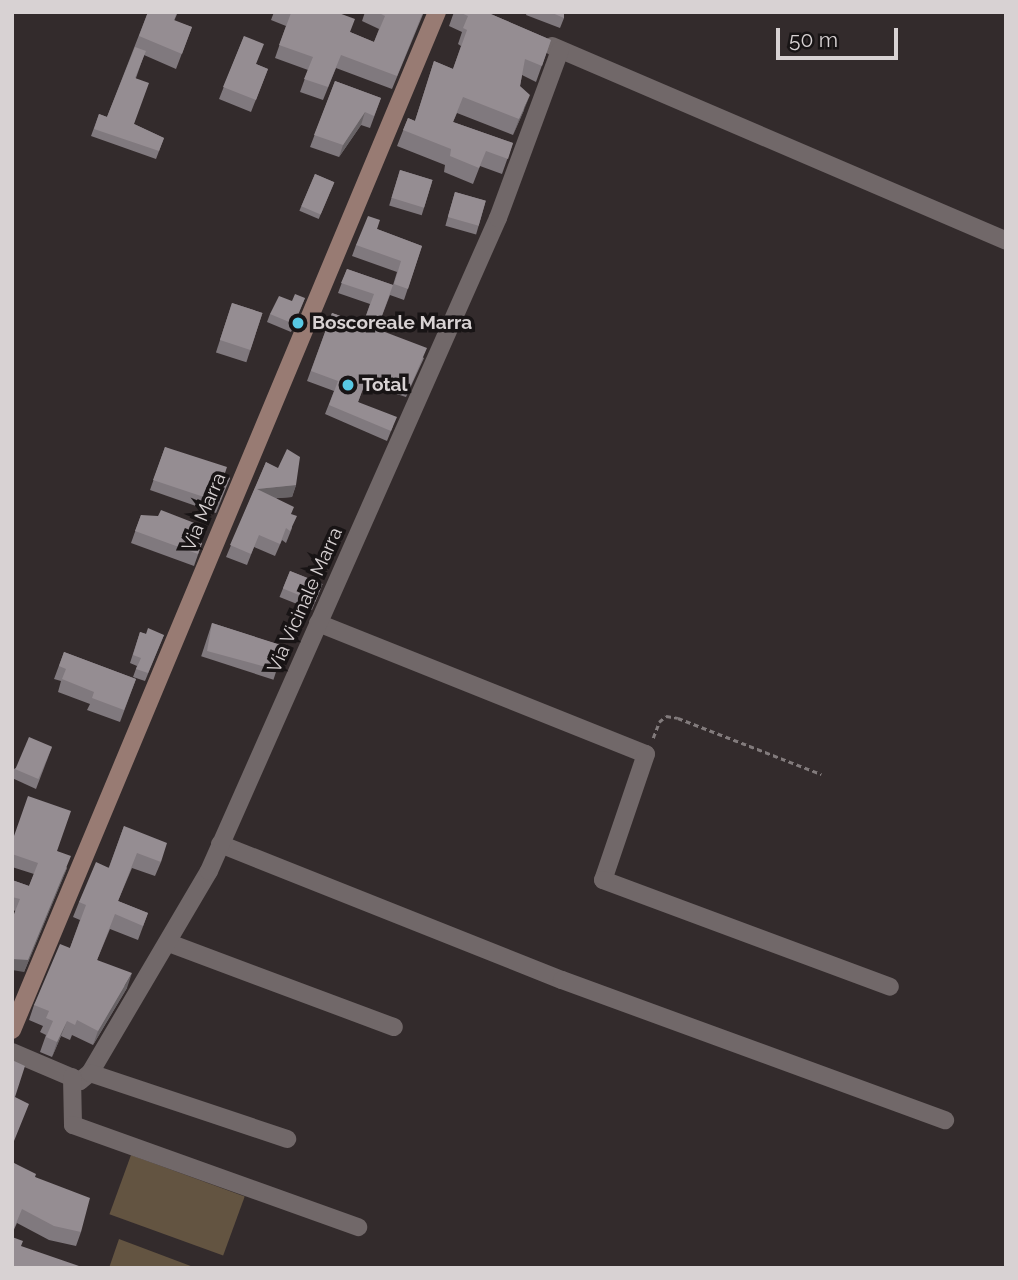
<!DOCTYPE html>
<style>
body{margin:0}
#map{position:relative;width:1018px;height:1280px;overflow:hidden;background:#332b2c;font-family:Raleway,sans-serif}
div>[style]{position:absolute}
.green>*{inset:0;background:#635441;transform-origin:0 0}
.path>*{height:2.5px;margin-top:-1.25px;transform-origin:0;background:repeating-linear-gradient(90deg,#827b7c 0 5px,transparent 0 8.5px)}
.street>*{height:18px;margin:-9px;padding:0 9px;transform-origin:9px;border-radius:9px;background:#716869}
.secondary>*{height:18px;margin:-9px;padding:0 9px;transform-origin:9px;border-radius:9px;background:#987b73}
.wall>*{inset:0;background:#80797e;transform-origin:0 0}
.shaded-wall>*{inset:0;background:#686366}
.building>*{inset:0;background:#958d92;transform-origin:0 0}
.dots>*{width:19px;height:19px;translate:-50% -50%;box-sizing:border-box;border:4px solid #181415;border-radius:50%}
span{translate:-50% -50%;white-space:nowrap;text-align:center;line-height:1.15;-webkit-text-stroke:7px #181415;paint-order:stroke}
.poi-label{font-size:19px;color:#d8d2d3;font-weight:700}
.left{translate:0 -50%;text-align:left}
.street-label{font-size:19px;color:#d8d2d3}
.frame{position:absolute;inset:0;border:14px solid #d8d2d3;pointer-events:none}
.scale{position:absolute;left:776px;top:28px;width:122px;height:32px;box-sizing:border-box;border:4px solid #d8d2d3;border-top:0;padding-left:9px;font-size:21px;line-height:24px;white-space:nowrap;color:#d8d2d3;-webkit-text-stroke:5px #181415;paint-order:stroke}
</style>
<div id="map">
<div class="green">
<i style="left:131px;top:1155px;width:121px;height:63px;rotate:20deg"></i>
<i style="clip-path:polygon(119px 1239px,196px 1268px,109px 1268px)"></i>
</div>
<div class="path">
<i style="left:653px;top:738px;width:17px;rotate:-69deg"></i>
<i style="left:659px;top:722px;width:9px;rotate:-41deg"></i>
<i style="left:666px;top:716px;width:12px;rotate:9deg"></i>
<i style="left:678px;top:718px;width:154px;rotate:21.4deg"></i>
</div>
<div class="street">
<i style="left:552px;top:46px;width:494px;rotate:23.2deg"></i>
<i style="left:318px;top:623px;width:353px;rotate:21.8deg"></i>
<i style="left:646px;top:754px;width:133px;rotate:108.8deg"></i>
<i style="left:603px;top:880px;width:306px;rotate:20.4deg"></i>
<i style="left:220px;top:844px;width:368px;rotate:21.7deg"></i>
<i style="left:562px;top:980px;width:408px;rotate:20.1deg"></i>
<i style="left:169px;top:943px;width:240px;rotate:20.5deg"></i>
<i style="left:12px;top:1052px;width:74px;rotate:23.1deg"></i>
<i style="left:80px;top:1081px;width:13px;rotate:-39deg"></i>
<i style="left:90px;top:1073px;width:234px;rotate:-59.5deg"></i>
<i style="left:209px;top:871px;width:714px;rotate:-66.13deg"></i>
<i style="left:498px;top:218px;width:179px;rotate:-69.7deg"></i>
<i style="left:90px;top:1073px;width:208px;rotate:18.5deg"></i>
<i style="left:72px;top:1077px;width:48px;rotate:88.8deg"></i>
<i style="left:73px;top:1125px;width:303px;rotate:19.7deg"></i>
</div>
<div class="secondary">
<i style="left:12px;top:1030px;width:1103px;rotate:-67.34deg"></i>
</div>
<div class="wall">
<i style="clip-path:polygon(148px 12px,178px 12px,174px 21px,192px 27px,176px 69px,144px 55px,136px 78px,134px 124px,164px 138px,156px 159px,91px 136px,99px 114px,107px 117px)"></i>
<i style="clip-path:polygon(274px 12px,336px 12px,350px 32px,374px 42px,379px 29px,362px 21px,365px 12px,424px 12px,392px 89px,336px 68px,323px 100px,300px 92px,308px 70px,275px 58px,286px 26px,271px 20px)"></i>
<i style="clip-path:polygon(454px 12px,486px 12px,551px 40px,536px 82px,522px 75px,520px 86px,524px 110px,513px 135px,457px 113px,453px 122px,513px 143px,502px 174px,480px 166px,473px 184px,444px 172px,445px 165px,397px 146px,408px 118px,415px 121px,434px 61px,453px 69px,461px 46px,458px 44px,462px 32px,449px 26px)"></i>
<i style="clip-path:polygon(527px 12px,564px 12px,564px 18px,560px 28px,526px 15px)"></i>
<i style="clip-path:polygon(244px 36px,256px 64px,268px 69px,251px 112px,219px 99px)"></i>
<i style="clip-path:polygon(335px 81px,381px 98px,370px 128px,361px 125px,339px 157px,310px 147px)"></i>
<i style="left:400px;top:170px;width:34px;height:37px;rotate:17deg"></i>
<i style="left:315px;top:174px;width:21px;height:40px;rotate:23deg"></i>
<i style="left:455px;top:192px;width:32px;height:35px;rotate:16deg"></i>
<i style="clip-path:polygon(377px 229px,422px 246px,404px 300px,390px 295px,377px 329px,424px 358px,406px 397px,365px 384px,358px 402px,393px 426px,387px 441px,325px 414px,334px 391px,307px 381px,332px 313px,363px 324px,370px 304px,338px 293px,347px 269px,393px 285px,397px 272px,352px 256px,356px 245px)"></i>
<i style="clip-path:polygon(305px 298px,291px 332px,267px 322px,270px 314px,292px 301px)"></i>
<i style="left:232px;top:303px;width:32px;height:52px;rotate:18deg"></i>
<i style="clip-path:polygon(165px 447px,230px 478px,216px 513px,150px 490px)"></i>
<i style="clip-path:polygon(266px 462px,296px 485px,292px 497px,276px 498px,291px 514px,292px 528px,286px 543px,282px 540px,275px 556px,254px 547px,247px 565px,226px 557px)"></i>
<i style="clip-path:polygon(141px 515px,202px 543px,194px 566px,131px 543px)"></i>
<i style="left:290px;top:571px;width:35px;height:28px;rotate:22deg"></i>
<i style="left:212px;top:623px;width:76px;height:35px;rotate:18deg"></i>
<i style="clip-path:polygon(140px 632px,146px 634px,164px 635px,145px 681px,133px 677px,137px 666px,130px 663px)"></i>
<i style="clip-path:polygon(64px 652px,136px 679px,120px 722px,87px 710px,90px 704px,58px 692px,61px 681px,54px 679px)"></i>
<i style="clip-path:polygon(52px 747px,36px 789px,12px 778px,14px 769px)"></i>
<i style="clip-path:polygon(124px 826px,161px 862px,155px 876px,132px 868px,118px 901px,148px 913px,138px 940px,110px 929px,97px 960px,127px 988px,93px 1045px,72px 1035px,70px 1040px,61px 1036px,52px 1057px,40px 1052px,46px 1035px,40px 1032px,43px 1026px,29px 1020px,34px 1005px,70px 948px,80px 920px,73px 917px,79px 902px,109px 867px)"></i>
<i style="clip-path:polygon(12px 835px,57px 851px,67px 868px,24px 972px,16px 911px,12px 910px,12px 880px,29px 886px,34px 874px,12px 867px)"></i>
<i style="clip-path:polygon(12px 1162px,35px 1177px,81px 1232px,76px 1246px,49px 1240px,17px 1223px,12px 1234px)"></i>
</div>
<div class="shaded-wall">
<i style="clip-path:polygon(530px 95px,524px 110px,513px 135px,519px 119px)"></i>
<i style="clip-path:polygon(365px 112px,361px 125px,339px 157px,343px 145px)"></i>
<i style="clip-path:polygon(296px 485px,292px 497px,253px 500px,257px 489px)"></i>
<i style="clip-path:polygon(67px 868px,24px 972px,12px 970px,13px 958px)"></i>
<i style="clip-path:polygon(132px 973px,127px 988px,93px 1045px,98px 1031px)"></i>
<i style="clip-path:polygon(67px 1021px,61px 1036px,52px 1057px,57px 1042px)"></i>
</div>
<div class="building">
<i style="clip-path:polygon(148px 12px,177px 12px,174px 20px,192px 27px,182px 54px,139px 36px)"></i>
<i style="clip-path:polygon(290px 12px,336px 12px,355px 19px,350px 32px,374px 42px,385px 16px,377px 12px,423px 12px,397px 76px,341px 55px,328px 87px,304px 79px,313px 57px,279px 45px,291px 13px)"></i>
<i style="clip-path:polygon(459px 12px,486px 12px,551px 40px,542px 66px,525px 59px,520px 86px,530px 95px,519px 119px,463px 97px,453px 122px,513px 143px,508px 159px,486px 151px,479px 168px,450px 156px,451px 149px,403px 130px,408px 118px,415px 121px,434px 61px,453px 69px,467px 30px,463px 28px,468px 16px)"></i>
<i style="clip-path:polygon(550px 12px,564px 12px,564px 18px)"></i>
<i style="clip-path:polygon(244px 36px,264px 44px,256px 64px,268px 69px,256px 100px,223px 87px)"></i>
<i style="clip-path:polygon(135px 47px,146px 51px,135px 78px,149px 83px,134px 124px,164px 138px,159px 151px,94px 129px,99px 114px,107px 117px)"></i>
<i style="clip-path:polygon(335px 81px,381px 98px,374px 116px,365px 112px,343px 145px,314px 135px)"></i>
<i style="left:400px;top:170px;width:34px;height:29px;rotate:17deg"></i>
<i style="left:315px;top:174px;width:21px;height:35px;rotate:23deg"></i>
<i style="left:455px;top:192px;width:32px;height:26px;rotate:16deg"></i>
<i style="clip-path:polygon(368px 216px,380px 220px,377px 229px,422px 246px,408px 289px,394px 284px,401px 261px,356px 245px)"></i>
<i style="clip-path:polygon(347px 269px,393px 285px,377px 329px,427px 348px,410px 387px,368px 374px,358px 402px,397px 417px,391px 431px,329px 405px,338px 381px,311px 371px,332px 313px,363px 324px,374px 294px,341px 283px)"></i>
<i style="clip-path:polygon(295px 294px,305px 298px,294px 324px,270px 314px,279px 296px,292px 301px)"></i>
<i style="left:232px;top:303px;width:32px;height:39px;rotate:18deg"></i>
<i style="clip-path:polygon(165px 447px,227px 467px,224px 476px,230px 478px,219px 502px,153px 480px)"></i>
<i style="clip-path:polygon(287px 449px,300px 457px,296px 485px,257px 489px,294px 507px,291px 514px,297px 516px,290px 531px,286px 528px,280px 544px,259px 535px,251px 554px,230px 545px,266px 462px,278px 468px)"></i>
<i style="clip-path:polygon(161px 510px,197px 524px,192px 539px,202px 543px,198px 554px,135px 531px,141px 515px,158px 516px)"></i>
<i style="left:290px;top:571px;width:35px;height:19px;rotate:22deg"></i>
<i style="clip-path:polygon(212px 623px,284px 646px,277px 670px,207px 651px)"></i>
<i style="clip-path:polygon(148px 628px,164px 635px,148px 673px,136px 669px,141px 658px,133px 655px,140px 632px,146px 634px)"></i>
<i style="clip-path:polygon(64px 652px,136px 679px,124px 710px,92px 698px,94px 692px,62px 679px,66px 669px,59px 666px)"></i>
<i style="left:29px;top:737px;width:25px;height:35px;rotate:23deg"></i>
<i style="clip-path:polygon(28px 796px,71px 811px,57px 851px,71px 856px,28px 960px,12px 959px,12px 919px,20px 899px,12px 897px,12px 880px,29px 886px,38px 863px,12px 854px,12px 835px,14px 836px)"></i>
<i style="clip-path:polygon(124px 826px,167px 843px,161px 862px,137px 853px,118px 901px,148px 913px,143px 926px,115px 914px,97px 960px,132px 973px,98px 1031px,77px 1020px,75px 1025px,67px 1021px,57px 1042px,46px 1037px,53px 1021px,46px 1018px,49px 1011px,34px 1005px,60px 944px,70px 948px,86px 905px,79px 902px,96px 862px,109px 868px)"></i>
<i style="clip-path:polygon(12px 1060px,25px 1066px,15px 1097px,29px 1104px,14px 1141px,12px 1139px)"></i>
<i style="clip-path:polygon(12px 1162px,36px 1174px,35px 1177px,90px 1198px,81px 1232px,54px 1226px,22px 1209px,12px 1233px)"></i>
<i style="clip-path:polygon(12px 1237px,23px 1241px,21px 1246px,79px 1266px,79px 1268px,12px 1268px)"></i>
</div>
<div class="dots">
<i style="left:298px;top:323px;background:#58c9e4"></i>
<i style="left:348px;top:385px;background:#58c9e4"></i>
</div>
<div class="poi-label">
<span class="left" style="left:312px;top:323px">Boscoreale Marra</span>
<span class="left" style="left:362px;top:385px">Total</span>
</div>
<div class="street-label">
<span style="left:204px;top:512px;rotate:-67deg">Via Marra</span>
<span style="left:305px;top:600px;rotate:-66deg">Via Vicinale Marra</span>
</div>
<div class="frame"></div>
<div class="scale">50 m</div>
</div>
